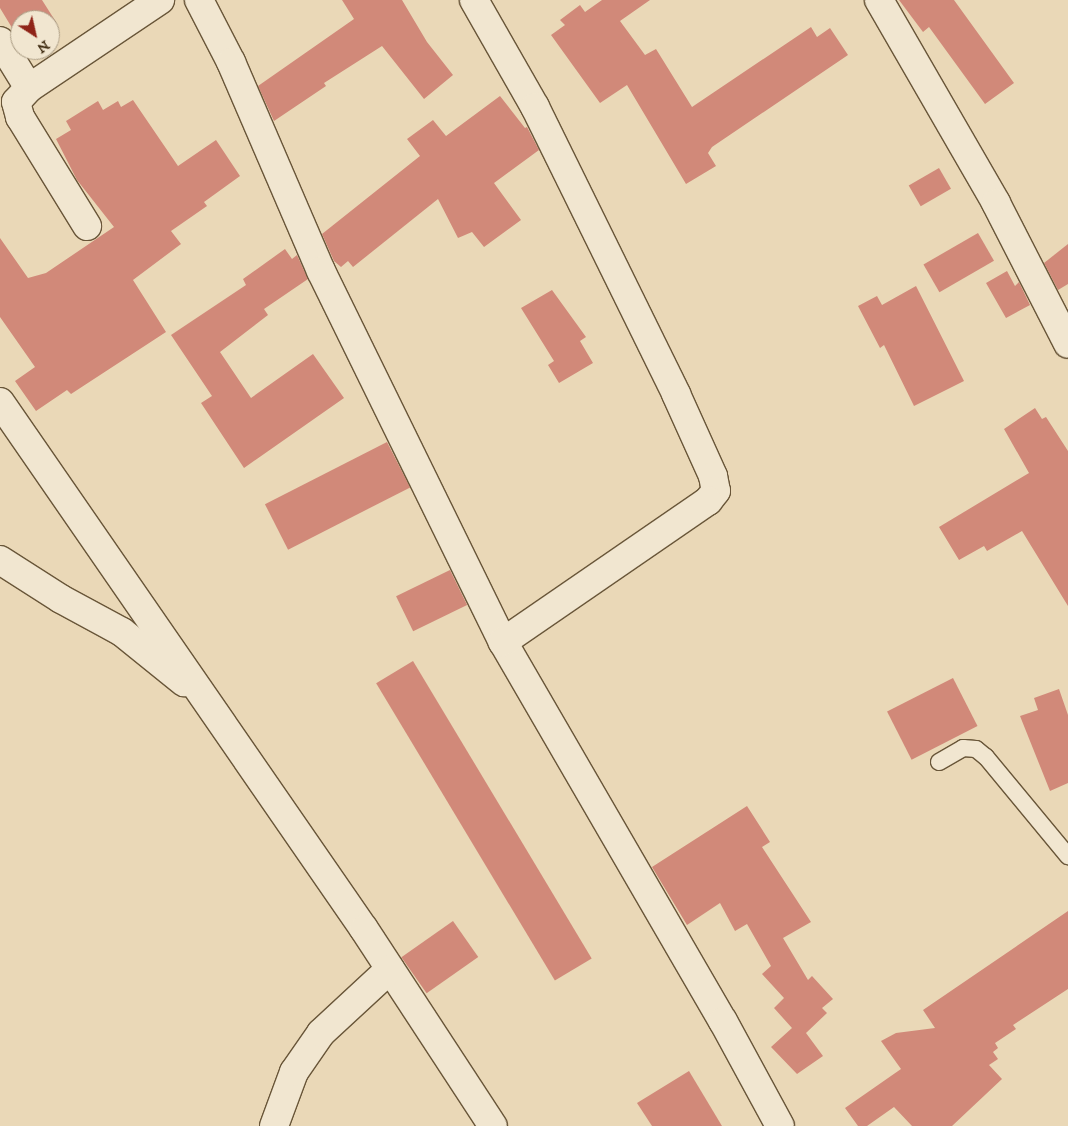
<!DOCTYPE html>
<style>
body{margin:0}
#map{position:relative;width:1068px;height:1126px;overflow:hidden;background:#ead8b7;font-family:"IM FELL DW Pica",serif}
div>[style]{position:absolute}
.building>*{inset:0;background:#d18979;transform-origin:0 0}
.roads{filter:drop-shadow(1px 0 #695639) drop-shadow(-1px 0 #695639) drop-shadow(0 1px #695639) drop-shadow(0 -1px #695639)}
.service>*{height:16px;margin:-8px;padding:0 8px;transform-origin:8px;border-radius:8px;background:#f1e6d0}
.minor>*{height:28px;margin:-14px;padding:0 14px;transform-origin:14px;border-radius:14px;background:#f1e6d0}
span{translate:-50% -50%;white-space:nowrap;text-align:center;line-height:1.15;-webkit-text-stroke:4px #f1e6d0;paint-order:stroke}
.north{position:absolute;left:10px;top:10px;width:50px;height:50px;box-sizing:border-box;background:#f1e6d0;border:1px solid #a99b83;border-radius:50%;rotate:145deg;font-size:14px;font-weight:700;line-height:20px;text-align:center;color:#3e2a0f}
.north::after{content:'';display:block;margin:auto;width:18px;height:22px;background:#8f2418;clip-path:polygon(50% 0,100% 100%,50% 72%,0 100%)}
</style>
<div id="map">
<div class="building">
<i style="clip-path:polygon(0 0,42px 0,56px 22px,50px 25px,50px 20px,20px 20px,20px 41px,0 8px)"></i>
<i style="clip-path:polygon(342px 0,402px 0,427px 42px,453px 75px,424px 99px,382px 46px,324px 83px,326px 86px,274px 121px,258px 86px,354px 19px)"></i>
<i style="clip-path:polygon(602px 0,650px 0,620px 21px,645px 55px,656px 49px,692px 107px,811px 27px,817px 37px,830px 28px,848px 55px,712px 147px,708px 153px,716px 166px,686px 184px,627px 85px,600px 103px,551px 35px,565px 25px,560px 20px,580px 5px,585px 12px)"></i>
<i style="clip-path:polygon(899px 0,954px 0,1014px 83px,985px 104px,929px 27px,923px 32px)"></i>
<i style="clip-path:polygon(500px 96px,525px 128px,527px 127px,539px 150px,494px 183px,521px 220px,484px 247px,472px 232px,458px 238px,438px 199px,353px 267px,348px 261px,341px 267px,334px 261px,322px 234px,420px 156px,407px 139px,433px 120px,446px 136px)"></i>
<i style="clip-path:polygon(133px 100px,178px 166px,216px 140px,240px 176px,204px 202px,207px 206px,171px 231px,181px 244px,133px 280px,166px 332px,71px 394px,67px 390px,36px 411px,15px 381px,35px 367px,0 317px,0 238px,28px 278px,46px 273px,114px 227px,77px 180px,56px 139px,71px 130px,66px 121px,98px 101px,103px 110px,118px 101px,121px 107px)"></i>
<i style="left:939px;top:168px;width:24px;height:35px;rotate:60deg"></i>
<i style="left:978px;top:233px;width:32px;height:63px;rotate:60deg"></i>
<i style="clip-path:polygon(1068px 244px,1068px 284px,1058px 290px,1044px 263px)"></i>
<i style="clip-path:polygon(285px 249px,292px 259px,297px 255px,308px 279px,264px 309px,268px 315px,220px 352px,251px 398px,313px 354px,344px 398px,244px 468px,201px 403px,212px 396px,171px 335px,246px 285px,243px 279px)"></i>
<i style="clip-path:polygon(1007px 271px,1015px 286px,1019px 282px,1030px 305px,1006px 318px,986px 283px)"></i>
<i style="clip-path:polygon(916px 286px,964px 381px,914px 406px,884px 345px,880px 348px,858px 306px,877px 296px,882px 305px)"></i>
<i style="clip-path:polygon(552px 290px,586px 337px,580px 341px,593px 363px,559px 383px,548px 365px,554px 361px,521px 308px)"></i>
<i style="clip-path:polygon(1035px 408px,1042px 419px,1046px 417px,1068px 451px,1068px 606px,1022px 531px,987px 551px,984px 546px,959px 560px,939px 527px,1029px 473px,1004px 429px)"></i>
<i style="left:387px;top:442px;width:51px;height:137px;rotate:63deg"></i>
<i style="left:450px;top:570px;width:39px;height:60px;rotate:64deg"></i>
<i style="left:413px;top:661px;width:347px;height:43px;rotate:59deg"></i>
<i style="left:953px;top:678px;width:54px;height:74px;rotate:63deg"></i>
<i style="clip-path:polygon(1059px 689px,1068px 715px,1068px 783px,1050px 791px,1020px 716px,1038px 710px,1034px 698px)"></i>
<i style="clip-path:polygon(747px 806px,770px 842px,762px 847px,811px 922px,783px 938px,808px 980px,812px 976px,833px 999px,822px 1008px,827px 1013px,806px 1033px,823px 1056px,797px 1074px,771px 1047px,792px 1028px,774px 1008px,784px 998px,762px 974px,771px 966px,747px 924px,735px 931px,720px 903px,687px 925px,652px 867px)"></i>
<i style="clip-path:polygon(1068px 911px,1068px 989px,1013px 1025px,1016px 1029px,995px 1043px,998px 1048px,993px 1052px,998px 1059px,989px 1065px,1002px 1079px,952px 1126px,912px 1126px,894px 1107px,867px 1126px,858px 1126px,845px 1108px,901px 1069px,881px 1041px,896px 1033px,935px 1028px,923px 1010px)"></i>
<i style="left:453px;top:921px;width:44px;height:63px;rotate:55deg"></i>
<i style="clip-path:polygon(689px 1071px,722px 1126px,652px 1126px,637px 1103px)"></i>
</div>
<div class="roads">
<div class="service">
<i style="left:939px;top:762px;width:28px;rotate:-30deg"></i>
<i style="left:963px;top:748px;width:13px;rotate:4deg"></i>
<i style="left:976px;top:749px;width:13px;rotate:39deg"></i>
<i style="left:986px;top:757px;width:129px;rotate:50.4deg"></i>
</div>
<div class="minor">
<i style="left:199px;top:0;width:70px;rotate:62.7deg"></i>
<i style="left:231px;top:62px;width:228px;rotate:66.7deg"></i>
<i style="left:321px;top:271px;width:413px;rotate:63.9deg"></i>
<i style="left:503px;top:642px;width:438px;rotate:59.9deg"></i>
<i style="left:723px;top:1021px;width:119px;rotate:61.5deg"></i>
<i style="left:474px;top:0;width:123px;rotate:60.3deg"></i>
<i style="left:535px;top:107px;width:320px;rotate:63.8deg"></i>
<i style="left:676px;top:394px;width:90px;rotate:65.7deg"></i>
<i style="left:713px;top:476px;width:15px;rotate:79deg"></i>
<i style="left:716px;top:491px;width:13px;rotate:129deg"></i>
<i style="left:708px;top:501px;width:249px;rotate:145.5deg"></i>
<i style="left:879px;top:0;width:234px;rotate:60deg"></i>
<i style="left:996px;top:203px;width:158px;rotate:62.9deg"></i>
<i style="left:0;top:41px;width:55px;rotate:58.3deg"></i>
<i style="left:29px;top:88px;width:158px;rotate:-33.9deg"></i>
<i style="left:29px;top:88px;width:19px;rotate:133deg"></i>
<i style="left:16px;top:102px;width:16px;rotate:75deg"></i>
<i style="left:20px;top:117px;width:128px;rotate:58.4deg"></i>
<i style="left:0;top:402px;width:640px;rotate:55.37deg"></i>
<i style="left:364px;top:929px;width:235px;rotate:56.8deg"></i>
<i style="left:0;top:560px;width:72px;rotate:32.6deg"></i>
<i style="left:61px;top:599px;width:69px;rotate:28.4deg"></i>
<i style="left:122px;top:632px;width:80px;rotate:38.9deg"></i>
<i style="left:274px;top:1126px;width:58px;rotate:-69.7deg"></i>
<i style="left:294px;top:1072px;width:47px;rotate:-55.3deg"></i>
<i style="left:321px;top:1033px;width:94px;rotate:-42.8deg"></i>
</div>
</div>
<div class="north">N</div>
</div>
